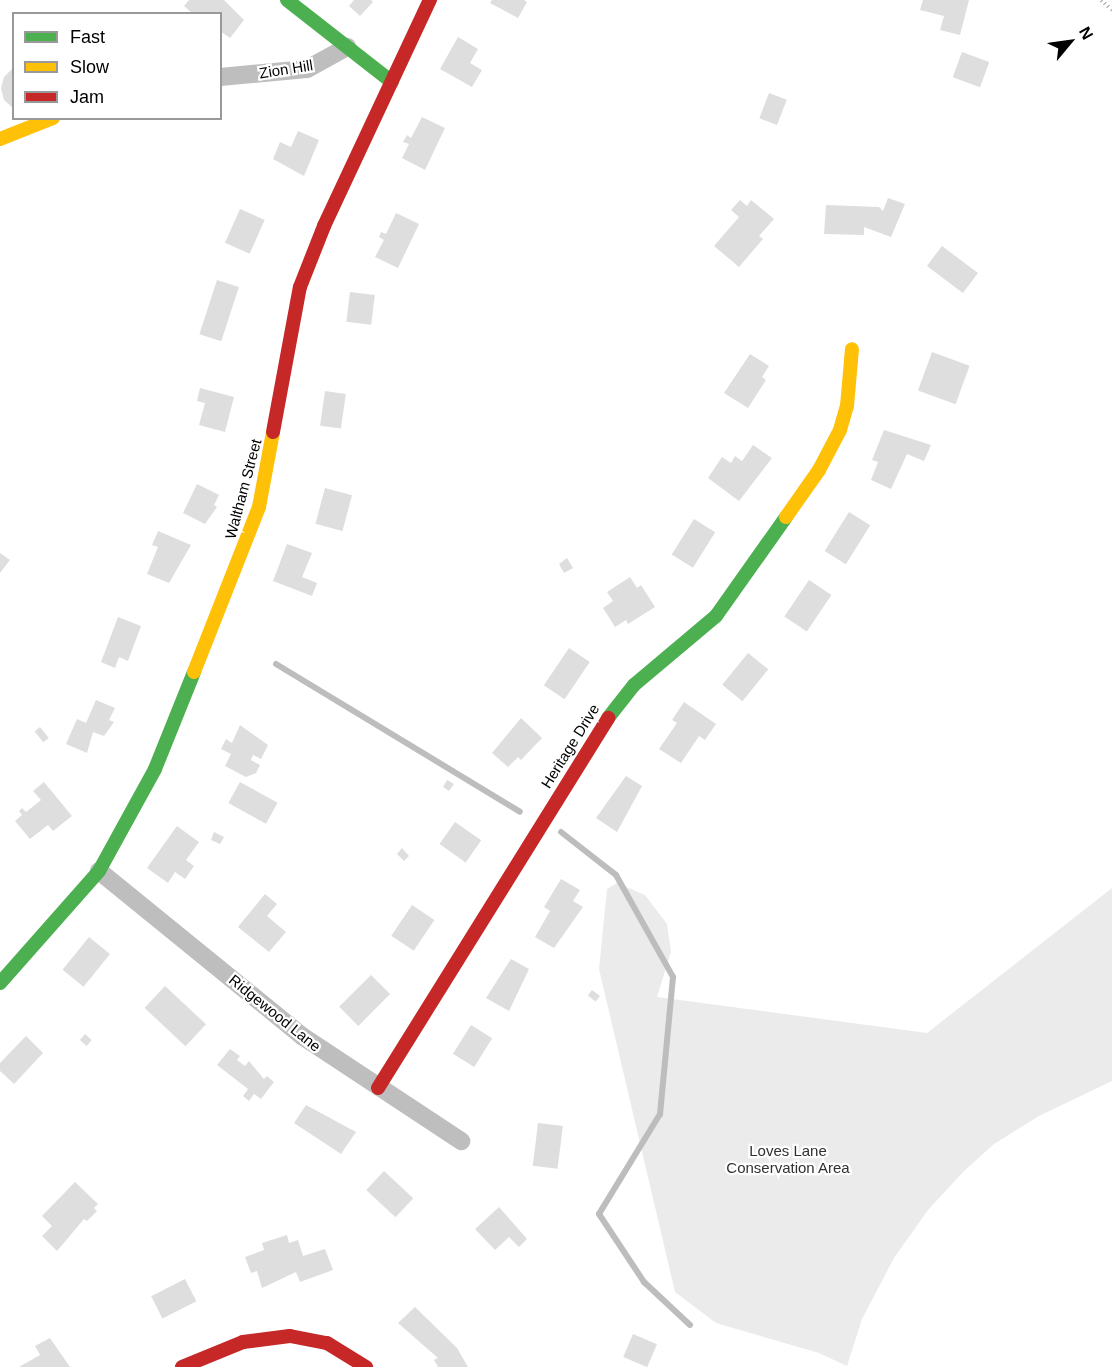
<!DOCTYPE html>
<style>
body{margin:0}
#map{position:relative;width:1112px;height:1367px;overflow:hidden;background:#fff;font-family:Helvetica,sans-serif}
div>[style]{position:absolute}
.green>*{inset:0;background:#ebebeb}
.stream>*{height:6px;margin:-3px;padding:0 3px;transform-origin:3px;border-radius:3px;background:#bdbdbd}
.building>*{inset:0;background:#dedede;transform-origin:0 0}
.path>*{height:4px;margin-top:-2px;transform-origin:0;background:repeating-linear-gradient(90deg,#b9b9b9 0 1.5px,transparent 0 4.5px)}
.street>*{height:18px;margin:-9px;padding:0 9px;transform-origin:9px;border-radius:9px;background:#bebebe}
.fast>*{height:14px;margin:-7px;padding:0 7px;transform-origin:7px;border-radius:7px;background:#4caf50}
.slow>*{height:14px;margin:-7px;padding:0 7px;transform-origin:7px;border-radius:7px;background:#ffc107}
.jam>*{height:14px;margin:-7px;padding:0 7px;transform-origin:7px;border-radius:7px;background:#c62828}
span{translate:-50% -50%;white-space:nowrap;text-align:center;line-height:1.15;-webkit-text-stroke:4.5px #fff;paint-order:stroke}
.street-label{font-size:15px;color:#000}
.park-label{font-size:15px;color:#313131}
.legend{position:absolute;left:12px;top:12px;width:210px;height:108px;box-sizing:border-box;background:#fff;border:2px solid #999;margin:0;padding:8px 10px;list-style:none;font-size:18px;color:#000}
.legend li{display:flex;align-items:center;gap:12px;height:30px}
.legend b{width:30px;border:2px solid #999}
.north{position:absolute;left:1040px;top:12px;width:60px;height:60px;-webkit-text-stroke:4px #fff;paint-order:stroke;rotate:61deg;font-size:16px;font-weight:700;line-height:24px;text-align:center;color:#000}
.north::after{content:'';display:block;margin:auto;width:21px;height:27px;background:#000;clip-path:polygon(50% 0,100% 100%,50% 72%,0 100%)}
</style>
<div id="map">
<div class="green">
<i style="clip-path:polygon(617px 883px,645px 895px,667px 924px,671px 952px,657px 997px,927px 1033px,1112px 888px,1112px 1081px,1039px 1116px,994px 1144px,964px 1171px,928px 1210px,894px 1258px,862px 1319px,847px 1366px,819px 1353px,716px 1323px,675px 1292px,599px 969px,607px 889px)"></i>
</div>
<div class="stream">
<i style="left:276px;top:664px;width:285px;rotate:31.2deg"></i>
<i style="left:561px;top:832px;width:70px;rotate:38deg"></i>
<i style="left:616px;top:875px;width:117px;rotate:60.8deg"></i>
<i style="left:673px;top:977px;width:138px;rotate:95.4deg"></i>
<i style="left:660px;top:1114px;width:117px;rotate:121.4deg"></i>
<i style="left:599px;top:1214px;width:82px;rotate:56.5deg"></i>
<i style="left:644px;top:1282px;width:63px;rotate:43.1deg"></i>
</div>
<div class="building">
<i style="clip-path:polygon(189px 0,224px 0,244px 20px,230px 38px,220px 31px,220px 14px,193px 14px,184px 6px)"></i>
<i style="clip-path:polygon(354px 0,371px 0,373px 2px,360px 16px,349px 6px)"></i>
<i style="clip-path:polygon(492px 0,524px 0,527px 2px,518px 18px,490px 3px)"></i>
<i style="clip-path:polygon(923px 0,969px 0,960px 35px,940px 30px,944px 16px,920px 10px)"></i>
<i style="clip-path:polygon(458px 37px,478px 49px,470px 63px,482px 70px,472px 87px,440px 69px)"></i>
<i style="left:962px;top:52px;width:29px;height:27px;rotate:20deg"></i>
<i style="clip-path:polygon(14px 67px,14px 109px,4px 100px,1px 88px,4px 77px)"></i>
<i style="left:769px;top:93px;width:19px;height:27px;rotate:21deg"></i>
<i style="clip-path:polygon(422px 117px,445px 128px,425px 170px,402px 158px,409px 144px,403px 142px,407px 135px,411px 138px)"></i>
<i style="clip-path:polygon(298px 131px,319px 140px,304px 176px,273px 159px,280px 142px,291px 147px)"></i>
<i style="clip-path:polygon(888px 198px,905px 204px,891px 237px,864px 227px,864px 235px,824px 234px,826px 205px,879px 207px,883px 211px)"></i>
<i style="clip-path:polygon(740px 200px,747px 206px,751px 200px,774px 219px,759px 236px,763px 239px,739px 267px,714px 246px,739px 217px,731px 210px)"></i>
<i style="left:240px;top:209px;width:27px;height:37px;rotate:24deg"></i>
<i style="clip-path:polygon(396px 213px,419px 224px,398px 268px,375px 257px,384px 240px,379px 237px,381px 232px,386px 234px)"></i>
<i style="left:942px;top:246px;width:45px;height:25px;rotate:37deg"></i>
<i style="left:217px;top:280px;width:23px;height:57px;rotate:18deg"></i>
<i style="left:350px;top:292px;width:25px;height:30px;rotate:7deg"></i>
<i style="left:932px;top:352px;width:40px;height:41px;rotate:20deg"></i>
<i style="clip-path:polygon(750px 354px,769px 366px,762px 377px,766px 380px,748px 408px,724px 393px)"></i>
<i style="clip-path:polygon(200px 388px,234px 397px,225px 432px,199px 425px,205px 403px,197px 401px)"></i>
<i style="left:325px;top:391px;width:21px;height:35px;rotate:8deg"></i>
<i style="clip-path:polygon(884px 430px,931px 445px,924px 461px,907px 454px,891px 489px,871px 480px,878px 462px,872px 460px)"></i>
<i style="clip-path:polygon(753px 445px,772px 458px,739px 501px,708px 478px,722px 457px,731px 463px,735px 456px,742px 461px)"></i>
<i style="clip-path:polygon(197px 484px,219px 495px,214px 505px,217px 507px,205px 524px,183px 513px)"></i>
<i style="left:325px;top:488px;width:28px;height:37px;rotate:15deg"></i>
<i style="left:849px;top:512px;width:25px;height:46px;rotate:32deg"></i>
<i style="left:694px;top:519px;width:25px;height:42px;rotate:32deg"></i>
<i style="clip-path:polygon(158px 531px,191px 545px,169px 583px,147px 574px,158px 547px,152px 545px)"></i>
<i style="clip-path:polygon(287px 544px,312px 553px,302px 577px,317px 583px,312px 596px,273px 581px)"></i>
<i style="clip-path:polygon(0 553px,10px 560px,0 573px)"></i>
<i style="clip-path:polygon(567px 558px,573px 568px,564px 573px,559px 564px)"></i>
<i style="clip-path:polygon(630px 577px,637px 588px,641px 585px,655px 607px,628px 624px,626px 620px,615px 627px,603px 608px,613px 601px,607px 592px)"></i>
<i style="left:809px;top:580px;width:27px;height:44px;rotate:34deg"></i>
<i style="clip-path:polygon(118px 617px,141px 626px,128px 661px,119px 657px,115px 668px,101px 662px)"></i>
<i style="left:569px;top:648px;width:25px;height:45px;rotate:34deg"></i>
<i style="left:748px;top:653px;width:26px;height:41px;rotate:39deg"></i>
<i style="clip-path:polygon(96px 700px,115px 708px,109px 720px,114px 722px,104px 736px,93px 732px,87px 753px,66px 744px,77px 719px,86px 723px)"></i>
<i style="clip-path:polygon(684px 702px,716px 724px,705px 740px,699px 736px,681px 763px,659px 749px,677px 723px,672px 720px)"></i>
<i style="clip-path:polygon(521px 718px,542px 738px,521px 760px,518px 757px,508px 767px,492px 753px)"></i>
<i style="clip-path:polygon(240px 725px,268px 745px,261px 759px,253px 755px,251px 760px,260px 765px,256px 773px,246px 777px,225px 766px,231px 754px,221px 749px,226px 739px,232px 743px)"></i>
<i style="left:40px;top:727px;width:14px;height:7px;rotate:51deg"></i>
<i style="clip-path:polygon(626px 776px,642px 786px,617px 832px,596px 818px)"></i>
<i style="clip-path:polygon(447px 780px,454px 784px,449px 791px,443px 787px)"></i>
<i style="clip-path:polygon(44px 782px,72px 816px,53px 831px,48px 825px,30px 839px,15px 821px,22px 815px,19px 811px,22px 808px,26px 812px,41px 800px,33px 791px)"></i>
<i style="left:240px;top:782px;width:43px;height:24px;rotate:29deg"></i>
<i style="left:455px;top:822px;width:32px;height:27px;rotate:35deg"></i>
<i style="clip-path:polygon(177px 826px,199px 842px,186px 860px,194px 866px,185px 879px,175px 872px,168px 883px,147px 868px)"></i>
<i style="clip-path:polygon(214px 832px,224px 837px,220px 844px,211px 840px)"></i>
<i style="clip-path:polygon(402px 848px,409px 856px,404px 861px,397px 854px)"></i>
<i style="clip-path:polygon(561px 879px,580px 890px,573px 901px,583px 907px,554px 948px,535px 937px,550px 911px,544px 907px)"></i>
<i style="clip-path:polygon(265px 894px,277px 904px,267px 916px,286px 932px,269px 952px,238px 927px)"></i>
<i style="left:412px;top:905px;width:27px;height:37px;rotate:34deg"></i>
<i style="left:89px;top:937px;width:27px;height:42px;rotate:39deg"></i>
<i style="clip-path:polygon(511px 959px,529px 969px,509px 1011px,486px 998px)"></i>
<i style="left:371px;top:975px;width:27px;height:45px;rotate:45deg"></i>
<i style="left:165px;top:986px;width:56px;height:30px;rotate:43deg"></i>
<i style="left:592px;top:990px;width:10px;height:7px;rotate:37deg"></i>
<i style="left:471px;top:1025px;width:25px;height:34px;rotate:32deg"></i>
<i style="left:85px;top:1034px;width:9px;height:8px;rotate:41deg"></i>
<i style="clip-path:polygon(26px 1036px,43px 1053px,14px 1084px,0 1071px,0 1063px)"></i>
<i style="clip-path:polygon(230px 1049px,240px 1056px,237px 1060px,245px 1066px,249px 1061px,264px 1079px,267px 1076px,274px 1082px,261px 1099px,254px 1094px,249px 1101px,243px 1096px,248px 1089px,217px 1065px)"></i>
<i style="clip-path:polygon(306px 1105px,356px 1132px,341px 1154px,294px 1123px)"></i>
<i style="left:538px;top:1123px;width:25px;height:43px;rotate:7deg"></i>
<i style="left:384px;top:1171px;width:40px;height:26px;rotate:43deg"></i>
<i style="clip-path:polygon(75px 1182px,98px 1204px,94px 1208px,97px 1211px,87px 1221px,84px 1219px,57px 1251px,42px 1236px,52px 1226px,42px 1216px)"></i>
<i style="clip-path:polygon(499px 1207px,527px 1239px,519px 1247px,509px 1237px,495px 1250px,475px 1229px)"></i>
<i style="clip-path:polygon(287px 1235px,289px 1243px,298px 1240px,303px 1256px,325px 1249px,333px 1270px,300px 1282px,296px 1272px,262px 1288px,257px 1271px,251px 1273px,245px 1257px,264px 1250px,262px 1243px)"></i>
<i style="left:185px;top:1279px;width:25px;height:38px;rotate:63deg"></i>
<i style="clip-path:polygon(415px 1307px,457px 1348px,468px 1367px,438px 1367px,434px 1360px,438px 1358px,398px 1323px)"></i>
<i style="left:633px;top:1334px;width:26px;height:25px;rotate:23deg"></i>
<i style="clip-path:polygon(50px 1338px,70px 1367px,19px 1367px,40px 1355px,35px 1346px)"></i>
</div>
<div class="path">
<i style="left:1101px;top:0;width:15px;rotate:42deg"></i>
</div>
<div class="street">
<i style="left:220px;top:77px;width:87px;rotate:-5.3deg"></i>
<i style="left:307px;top:69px;width:46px;rotate:-28.8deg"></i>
<i style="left:99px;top:871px;width:262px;rotate:39.1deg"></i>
<i style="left:302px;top:1036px;width:191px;rotate:33.4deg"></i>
</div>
<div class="fast">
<i style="left:287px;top:0;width:133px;rotate:38deg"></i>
<i style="left:608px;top:718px;width:42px;rotate:-51.8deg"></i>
<i style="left:634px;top:685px;width:107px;rotate:-40.1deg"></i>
<i style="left:716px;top:616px;width:121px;rotate:-54.7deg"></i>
<i style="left:0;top:983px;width:149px;rotate:-48.5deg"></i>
<i style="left:99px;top:871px;width:116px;rotate:-61.2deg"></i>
<i style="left:155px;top:769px;width:105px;rotate:-68.1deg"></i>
</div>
<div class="slow">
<i style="left:0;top:139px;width:57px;rotate:-21.6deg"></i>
<i style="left:786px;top:517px;width:57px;rotate:-54.9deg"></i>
<i style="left:819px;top:470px;width:45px;rotate:-62.3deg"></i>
<i style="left:840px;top:430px;width:25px;rotate:-74deg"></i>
<i style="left:847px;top:406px;width:57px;rotate:-85deg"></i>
<i style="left:194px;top:672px;width:177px;rotate:-68.5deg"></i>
<i style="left:259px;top:507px;width:76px;rotate:-79.4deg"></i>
</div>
<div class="jam">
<i style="left:273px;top:432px;width:147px;rotate:-79.5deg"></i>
<i style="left:300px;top:287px;width:66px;rotate:-68.5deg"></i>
<i style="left:324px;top:226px;width:250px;rotate:-64.9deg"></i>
<i style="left:378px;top:1088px;width:436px;rotate:-58.1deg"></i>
<i style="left:182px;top:1367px;width:66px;rotate:-22.3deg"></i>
<i style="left:243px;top:1342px;width:47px;rotate:-7.3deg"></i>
<i style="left:290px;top:1336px;width:38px;rotate:11deg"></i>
<i style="left:327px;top:1343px;width:46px;rotate:31.6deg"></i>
</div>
<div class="street-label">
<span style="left:286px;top:69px;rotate:-9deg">Zion Hill</span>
<span style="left:243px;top:489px;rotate:-75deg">Waltham Street</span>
<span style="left:570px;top:746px;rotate:-58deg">Heritage Drive</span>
<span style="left:275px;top:1013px;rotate:39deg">Ridgewood Lane</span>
</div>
<div class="park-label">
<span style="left:788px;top:1159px">Loves Lane<br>Conservation Area</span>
</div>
<ul class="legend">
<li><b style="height:8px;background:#4caf50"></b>Fast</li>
<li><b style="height:8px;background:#ffc107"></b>Slow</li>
<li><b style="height:8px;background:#c62828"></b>Jam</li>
</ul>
<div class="north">N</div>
</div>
